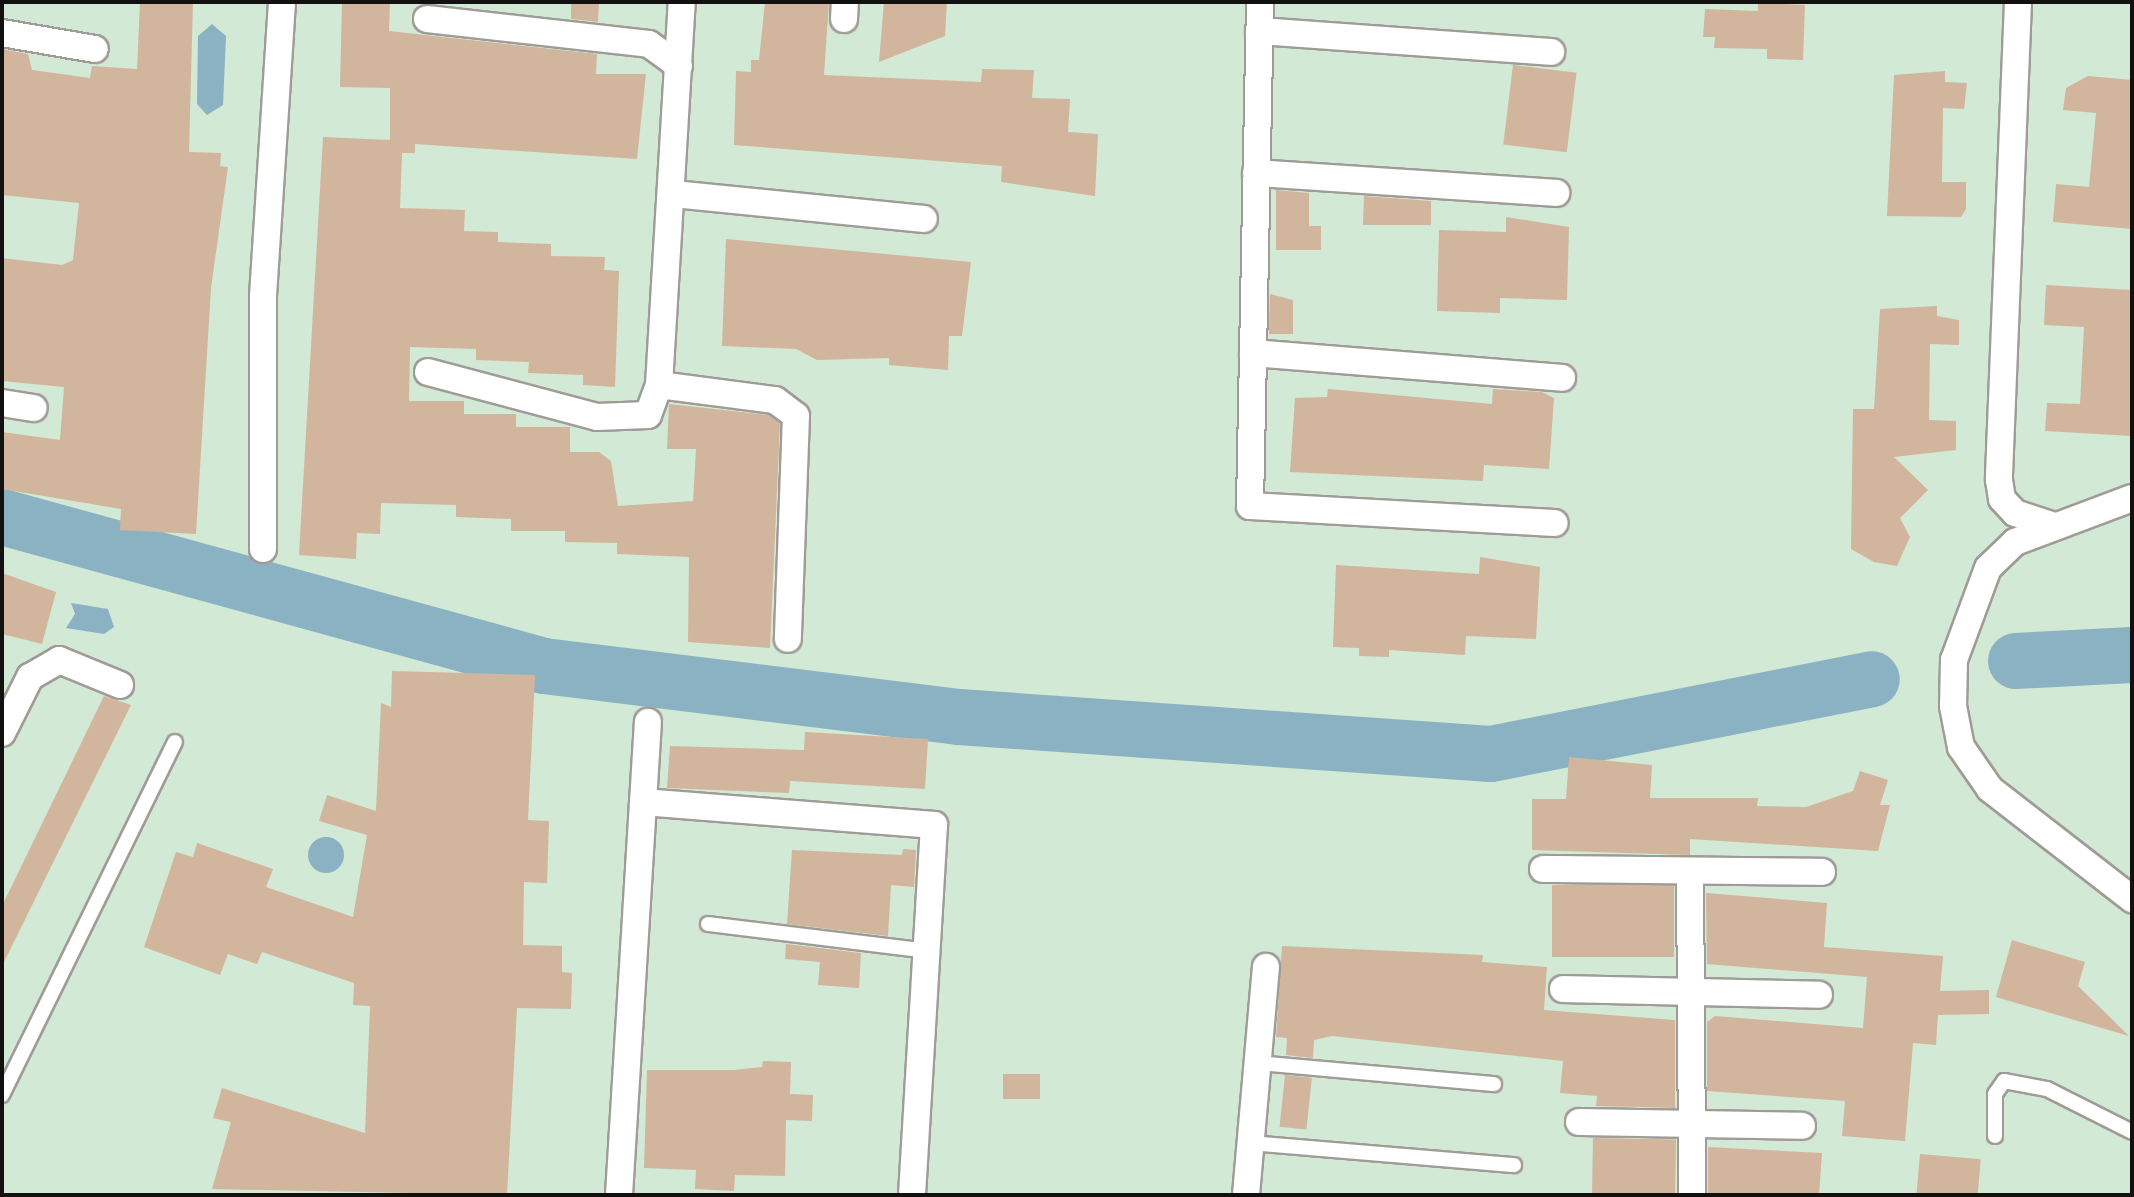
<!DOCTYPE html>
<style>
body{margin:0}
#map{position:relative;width:2134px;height:1197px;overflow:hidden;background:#fdf7f3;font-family:Literata,serif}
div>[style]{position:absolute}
.green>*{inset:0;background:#d1e9d5;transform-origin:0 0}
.water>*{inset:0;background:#8bb2c2}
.round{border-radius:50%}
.river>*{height:56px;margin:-28px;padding:0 28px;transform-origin:28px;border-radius:28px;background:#8bb2c2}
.building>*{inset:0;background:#d2b59d;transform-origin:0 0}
.roads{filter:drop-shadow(2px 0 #a09b97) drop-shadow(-2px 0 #a09b97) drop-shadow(0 2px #a09b97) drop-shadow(0 -2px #a09b97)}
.lane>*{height:14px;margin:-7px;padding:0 7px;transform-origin:7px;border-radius:7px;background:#fff}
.street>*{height:26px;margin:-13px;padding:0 13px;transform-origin:13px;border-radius:13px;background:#fff}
span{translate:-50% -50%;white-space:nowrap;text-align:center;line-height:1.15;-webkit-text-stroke:6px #fff;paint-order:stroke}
.frame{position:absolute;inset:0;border:4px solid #131110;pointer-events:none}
</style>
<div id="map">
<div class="green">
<i style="left:2px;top:2px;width:2130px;height:1193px"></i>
</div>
<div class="water">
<i style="clip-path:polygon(212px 24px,226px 36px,223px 105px,207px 115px,197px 104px,198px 36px)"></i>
<i style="clip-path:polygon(71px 603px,108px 609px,114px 627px,104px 634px,66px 628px,75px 614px)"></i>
<i class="round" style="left:308px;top:837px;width:36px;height:36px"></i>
</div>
<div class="river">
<i style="left:2px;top:517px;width:562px;rotate:15.37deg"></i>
<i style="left:544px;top:666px;width:418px;rotate:7deg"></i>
<i style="left:959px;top:717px;width:533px;rotate:3.98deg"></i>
<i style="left:1491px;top:754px;width:388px;rotate:-11.1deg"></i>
<i style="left:2016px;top:661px;width:116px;rotate:-3deg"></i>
</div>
<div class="building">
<i style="clip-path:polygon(140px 2px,193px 2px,189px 152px,221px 153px,220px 166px,228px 167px,211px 288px,196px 534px,120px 530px,121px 509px,2px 489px,2px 432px,60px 440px,64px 387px,2px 381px,2px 258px,62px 265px,73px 260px,79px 203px,2px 195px,2px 49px,28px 54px,32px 70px,90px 78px,92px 66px,137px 69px)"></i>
<i style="clip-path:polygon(342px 2px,390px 2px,389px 31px,597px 54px,596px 74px,646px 74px,637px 159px,415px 144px,415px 153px,402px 153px,400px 208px,465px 210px,464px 231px,498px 232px,498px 242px,551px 244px,551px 256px,605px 257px,604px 270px,619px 271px,615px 387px,583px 385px,583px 375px,528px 373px,529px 362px,476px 360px,476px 349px,410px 347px,409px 401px,464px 401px,464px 414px,516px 414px,516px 427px,570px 427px,570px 452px,599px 452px,611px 461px,618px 506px,693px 501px,696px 449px,667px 449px,669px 404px,769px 415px,780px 424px,770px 648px,688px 642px,689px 557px,617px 554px,617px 543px,565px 542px,565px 531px,511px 531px,511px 519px,456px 517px,456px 505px,381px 503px,380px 534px,357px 533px,356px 559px,299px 555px,323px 137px,390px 140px,390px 88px,340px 87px)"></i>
<i style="clip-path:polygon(571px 2px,599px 2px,598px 22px,571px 19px)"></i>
<i style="clip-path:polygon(765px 2px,829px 2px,824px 75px,981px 82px,982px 69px,1034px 70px,1032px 98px,1070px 99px,1068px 132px,1098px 134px,1095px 196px,1001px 182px,1002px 166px,734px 145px,736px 71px,751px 72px,751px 60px,759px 60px)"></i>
<i style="clip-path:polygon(884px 2px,947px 2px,945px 36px,879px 62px)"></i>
<i style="clip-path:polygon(1758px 3px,1805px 5px,1803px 60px,1767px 59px,1767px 49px,1714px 48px,1715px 37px,1703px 37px,1705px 9px,1758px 11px)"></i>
<i style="left:1513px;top:65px;width:64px;height:80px;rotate:7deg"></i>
<i style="clip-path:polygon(1945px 71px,1945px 82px,1967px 83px,1964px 109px,1943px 108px,1942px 182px,1966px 182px,1966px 209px,1961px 217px,1887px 216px,1894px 75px)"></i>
<i style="clip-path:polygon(2088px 76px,2132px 80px,2132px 229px,2053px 222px,2056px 184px,2089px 187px,2096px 113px,2063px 110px,2066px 88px)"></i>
<i style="clip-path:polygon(1276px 190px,1309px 193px,1309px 226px,1321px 226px,1321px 250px,1276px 250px)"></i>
<i style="clip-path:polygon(1364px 196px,1431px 201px,1431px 225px,1363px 225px)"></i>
<i style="clip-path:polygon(1506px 217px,1569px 227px,1567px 300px,1500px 298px,1500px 313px,1437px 311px,1439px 230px,1506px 232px)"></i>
<i style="clip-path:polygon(726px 239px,971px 262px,962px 336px,949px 336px,948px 370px,889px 365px,889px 358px,817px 360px,796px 349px,722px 346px)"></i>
<i style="clip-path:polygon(2046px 285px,2132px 290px,2132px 436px,2045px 431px,2047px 403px,2080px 404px,2084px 327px,2044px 325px)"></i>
<i style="clip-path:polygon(1270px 294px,1293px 300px,1293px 334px,1269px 334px)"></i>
<i style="clip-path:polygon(1937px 306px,1937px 316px,1959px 320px,1959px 345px,1930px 344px,1929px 420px,1956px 421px,1956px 450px,1894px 457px,1928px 490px,1900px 518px,1910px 537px,1897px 566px,1874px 562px,1851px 549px,1853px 409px,1874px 409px,1880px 309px)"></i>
<i style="clip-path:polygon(1328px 389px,1492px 404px,1493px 389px,1542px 392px,1554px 398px,1549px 469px,1484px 465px,1483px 481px,1290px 472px,1295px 398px,1327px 397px)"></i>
<i style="clip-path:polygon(1480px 557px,1540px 567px,1536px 639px,1466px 636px,1465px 655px,1389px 650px,1389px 657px,1359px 656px,1359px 648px,1333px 647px,1336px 565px,1479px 574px)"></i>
<i style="clip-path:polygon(2px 573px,56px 592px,42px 644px,2px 634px)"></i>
<i style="clip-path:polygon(392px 671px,535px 675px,528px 820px,549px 821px,547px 883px,524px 882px,523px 945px,562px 946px,562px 972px,572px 973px,571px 1009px,517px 1008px,507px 1195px,212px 1189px,231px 1122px,213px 1118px,222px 1088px,365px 1133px,370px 1006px,353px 1005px,354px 983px,262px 952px,257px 964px,228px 954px,220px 975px,144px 947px,176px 852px,193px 857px,197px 843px,273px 869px,266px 887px,353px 917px,367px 835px,319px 821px,327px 795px,376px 811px,381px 703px,391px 707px)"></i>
<i style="clip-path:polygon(104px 696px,131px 705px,2px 966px,2px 906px)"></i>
<i style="clip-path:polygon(805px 732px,928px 739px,925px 789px,790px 781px,789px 793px,667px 788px,670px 746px,804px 750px)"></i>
<i style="clip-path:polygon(1569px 757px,1652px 765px,1650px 798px,1758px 798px,1757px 806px,1806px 807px,1853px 791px,1860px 771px,1888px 780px,1880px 805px,1890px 805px,1878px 851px,1690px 839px,1690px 855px,1532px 850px,1532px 799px,1566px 799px)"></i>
<i style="clip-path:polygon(903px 849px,916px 850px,914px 887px,891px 885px,888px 936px,787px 924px,792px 850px,902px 855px)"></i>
<i style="left:1552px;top:885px;width:122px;height:72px"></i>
<i style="clip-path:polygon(1706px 893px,1827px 903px,1824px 947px,1943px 956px,1940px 991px,1989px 990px,1989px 1014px,1938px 1015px,1936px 1045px,1913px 1043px,1905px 1141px,1842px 1136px,1845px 1101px,1707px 1091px,1707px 1022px,1715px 1016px,1863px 1028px,1867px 977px,1707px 964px)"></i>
<i style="clip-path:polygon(2012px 940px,2085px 962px,2078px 986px,2129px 1036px,1996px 997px)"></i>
<i style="clip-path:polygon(786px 944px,861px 953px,859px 988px,818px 985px,820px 962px,785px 959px)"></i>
<i style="clip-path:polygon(1282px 946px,1483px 955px,1482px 962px,1547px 967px,1544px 1010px,1675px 1020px,1675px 1108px,1596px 1106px,1597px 1096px,1560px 1093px,1563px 1061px,1332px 1036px,1314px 1040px,1313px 1058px,1286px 1055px,1287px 1038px,1276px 1037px)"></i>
<i style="clip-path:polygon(763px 1061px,791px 1062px,790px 1094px,813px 1095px,812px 1121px,786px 1120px,785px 1176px,735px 1175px,734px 1191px,695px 1189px,696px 1170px,644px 1168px,647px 1070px,734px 1070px,762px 1067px)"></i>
<i style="left:1040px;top:1074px;width:25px;height:37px;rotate:90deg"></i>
<i style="left:1285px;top:1075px;width:27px;height:52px;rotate:6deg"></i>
<i style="left:1593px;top:1138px;width:83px;height:57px;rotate:1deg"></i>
<i style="clip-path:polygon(1708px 1147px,1822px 1153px,1819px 1195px,1708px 1195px)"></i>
<i style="left:1920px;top:1154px;width:61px;height:41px;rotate:5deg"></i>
</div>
<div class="roads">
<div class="lane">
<i style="left:708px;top:924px;width:221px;rotate:7deg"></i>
<i style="left:1258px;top:1063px;width:237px;rotate:5.1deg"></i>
<i style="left:2px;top:1095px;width:393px;rotate:-63.9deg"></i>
<i style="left:1995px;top:1136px;width:42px;rotate:-90deg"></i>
<i style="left:1995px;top:1094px;width:16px;rotate:-55deg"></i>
<i style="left:2004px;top:1081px;width:44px;rotate:10.5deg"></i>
<i style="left:2047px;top:1089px;width:95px;rotate:26.8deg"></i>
<i style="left:1251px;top:1143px;width:264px;rotate:4.8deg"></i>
</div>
<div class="street">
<i style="left:1260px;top:2px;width:504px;rotate:91.14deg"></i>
<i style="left:1250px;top:506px;width:305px;rotate:3.2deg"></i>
<i style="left:2018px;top:2px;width:478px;rotate:92.3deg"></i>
<i style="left:1999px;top:480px;width:19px;rotate:81deg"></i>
<i style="left:2002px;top:499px;width:19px;rotate:47deg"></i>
<i style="left:2015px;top:513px;width:41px;rotate:18.4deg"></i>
<i style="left:427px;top:19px;width:223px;rotate:6.4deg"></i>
<i style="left:649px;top:44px;width:37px;rotate:36deg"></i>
<i style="left:844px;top:19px;width:17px;rotate:-87deg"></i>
<i style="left:1259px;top:31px;width:293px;rotate:4.1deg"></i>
<i style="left:2px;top:33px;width:94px;rotate:9.8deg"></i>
<i style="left:1256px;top:173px;width:301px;rotate:3.8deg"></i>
<i style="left:674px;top:194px;width:251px;rotate:5.7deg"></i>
<i style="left:1253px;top:353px;width:310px;rotate:4.6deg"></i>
<i style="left:428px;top:372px;width:175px;rotate:14.9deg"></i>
<i style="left:597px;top:417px;width:51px;rotate:-2.2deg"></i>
<i style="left:648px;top:415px;width:32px;rotate:-70deg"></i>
<i style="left:659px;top:385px;width:384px;rotate:-86.6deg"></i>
<i style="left:659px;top:385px;width:117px;rotate:7.4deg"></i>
<i style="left:775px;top:400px;width:26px;rotate:37deg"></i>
<i style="left:796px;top:416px;width:223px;rotate:92.1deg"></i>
<i style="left:2px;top:403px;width:32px;rotate:9deg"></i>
<i style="left:2132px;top:498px;width:125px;rotate:159.4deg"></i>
<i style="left:2015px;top:542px;width:37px;rotate:136deg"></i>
<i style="left:1988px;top:568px;width:98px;rotate:110.3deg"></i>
<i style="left:1954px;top:660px;width:46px;rotate:91.2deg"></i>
<i style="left:1953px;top:706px;width:42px;rotate:79deg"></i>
<i style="left:1961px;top:747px;width:51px;rotate:55.4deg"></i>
<i style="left:1990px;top:789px;width:180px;rotate:37.8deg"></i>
<i style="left:263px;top:549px;width:253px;rotate:-90deg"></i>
<i style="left:263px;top:296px;width:295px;rotate:-86.3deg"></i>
<i style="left:2px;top:733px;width:63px;rotate:-63.4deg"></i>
<i style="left:30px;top:677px;width:34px;rotate:-30deg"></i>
<i style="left:59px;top:660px;width:66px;rotate:22.3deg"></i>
<i style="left:643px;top:802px;width:292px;rotate:4.5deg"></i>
<i style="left:934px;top:825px;width:371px;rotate:93.4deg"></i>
<i style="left:1543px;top:869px;width:279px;rotate:0.6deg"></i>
<i style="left:1690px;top:872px;width:323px;rotate:89.6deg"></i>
<i style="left:1563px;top:989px;width:256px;rotate:1.3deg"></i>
<i style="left:1579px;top:1122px;width:223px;rotate:1deg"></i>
<i style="left:619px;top:1195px;width:474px;rotate:-86.5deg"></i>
<i style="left:1246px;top:1195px;width:229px;rotate:-85deg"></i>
</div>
</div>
<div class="frame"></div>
</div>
